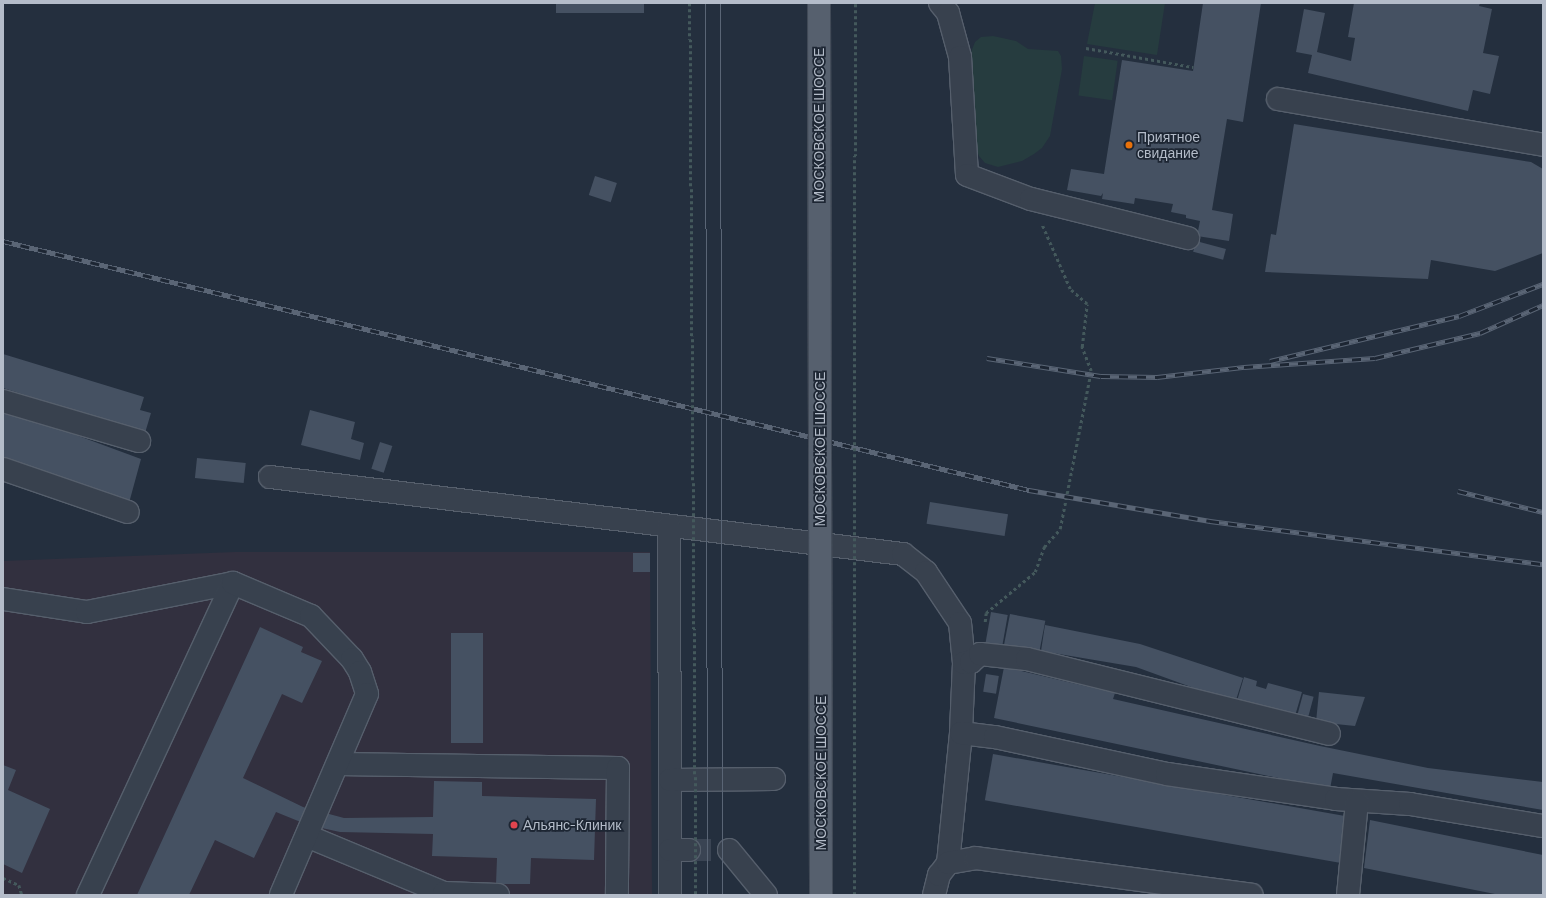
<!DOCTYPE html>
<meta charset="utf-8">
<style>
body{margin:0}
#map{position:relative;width:1546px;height:898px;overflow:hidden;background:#242f3e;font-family:Barlow,sans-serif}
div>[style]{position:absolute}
.medical>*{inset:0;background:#32303f}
.green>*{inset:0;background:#263c3f;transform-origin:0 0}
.building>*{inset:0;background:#455162;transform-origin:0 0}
.minor-tunnel>*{height:22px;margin-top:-11px;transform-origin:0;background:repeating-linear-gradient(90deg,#3a4453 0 22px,transparent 0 33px)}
.path>*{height:2.5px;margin-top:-1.25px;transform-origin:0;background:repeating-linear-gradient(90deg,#44595c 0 3px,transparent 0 6px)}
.roads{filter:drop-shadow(1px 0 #565f6c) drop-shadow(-1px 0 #565f6c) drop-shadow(0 1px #565f6c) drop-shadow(0 -1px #565f6c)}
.minor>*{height:22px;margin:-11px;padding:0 11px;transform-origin:11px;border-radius:11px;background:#38414e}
.tram>*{height:1px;margin:-0.5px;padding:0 0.5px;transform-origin:0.5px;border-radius:0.5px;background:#5a6575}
.rail>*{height:4.5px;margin-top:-2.25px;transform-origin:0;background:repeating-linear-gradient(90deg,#1d2633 0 9px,#5a6575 0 18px);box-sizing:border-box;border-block:1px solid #5a6575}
.path-bridge>*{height:2.5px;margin-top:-1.25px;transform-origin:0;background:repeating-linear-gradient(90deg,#44595c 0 3px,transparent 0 6px)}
.bridges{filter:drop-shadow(1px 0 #414a57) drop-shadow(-1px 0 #414a57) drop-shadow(0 1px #414a57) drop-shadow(0 -1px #414a57)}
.major-bridge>*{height:22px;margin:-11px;padding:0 11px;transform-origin:11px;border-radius:11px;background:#56606e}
.dots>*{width:11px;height:11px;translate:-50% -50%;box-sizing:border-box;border:2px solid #1d2633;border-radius:50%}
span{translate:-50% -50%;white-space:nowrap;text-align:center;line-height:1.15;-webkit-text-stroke:3.5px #1d2633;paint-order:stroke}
.street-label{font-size:14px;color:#b4bcc9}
.poi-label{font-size:14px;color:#b4bcc9}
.left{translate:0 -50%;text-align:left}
.frame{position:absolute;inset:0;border:4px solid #b4bcc9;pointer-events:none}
</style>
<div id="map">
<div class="medical">
<i style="clip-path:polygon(235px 552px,650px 552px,652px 895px,3px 895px,3px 561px)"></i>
</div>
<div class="green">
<i style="clip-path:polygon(1095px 3px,1165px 3px,1157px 55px,1087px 44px)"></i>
<i style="clip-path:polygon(993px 36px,1016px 41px,1028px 49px,1058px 51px,1061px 56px,1062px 69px,1050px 136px,1042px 148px,1034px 154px,1022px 161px,998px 167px,985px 163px,979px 156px,973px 139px,971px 52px,975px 42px,981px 37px)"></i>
<i style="left:1084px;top:56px;width:34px;height:40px;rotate:8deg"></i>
</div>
<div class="building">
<i style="left:556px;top:3px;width:88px;height:10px"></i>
<i style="clip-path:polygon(1203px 3px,1261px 3px,1243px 122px,1227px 119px,1212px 210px,1233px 214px,1229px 241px,1197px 236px,1200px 221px,1186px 218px,1186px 215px,1171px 212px,1173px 204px,1135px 198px,1134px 204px,1102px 199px,1103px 193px,1101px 196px,1067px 190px,1071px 169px,1104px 174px,1122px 60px,1193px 71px)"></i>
<i style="clip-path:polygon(1354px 3px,1480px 3px,1479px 6px,1492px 9px,1483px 53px,1499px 56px,1490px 94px,1473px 90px,1468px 111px,1308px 73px,1312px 55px,1296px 52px,1304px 9px,1325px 13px,1317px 52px,1351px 61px,1355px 38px,1348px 37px)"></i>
<i style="clip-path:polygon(1294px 124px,1531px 162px,1543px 169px,1543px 253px,1495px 271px,1431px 260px,1428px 279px,1265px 272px,1271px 234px,1276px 235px)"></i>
<i style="left:595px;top:176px;width:23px;height:20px;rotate:18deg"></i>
<i style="left:1196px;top:241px;width:31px;height:11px;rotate:15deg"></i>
<i style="clip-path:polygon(3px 354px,144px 397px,140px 410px,151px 413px,145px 433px,3px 388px)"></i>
<i style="clip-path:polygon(3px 408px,141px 459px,129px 503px,3px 457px)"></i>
<i style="clip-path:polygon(310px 410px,355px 422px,351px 439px,364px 443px,360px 460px,301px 445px)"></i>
<i style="left:380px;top:442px;width:13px;height:28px;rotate:18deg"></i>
<i style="left:197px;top:458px;width:49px;height:20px;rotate:6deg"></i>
<i style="left:930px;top:502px;width:79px;height:22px;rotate:9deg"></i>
<i style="left:633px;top:553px;width:17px;height:19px"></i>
<i style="left:991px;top:612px;width:17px;height:31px;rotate:10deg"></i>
<i style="left:1010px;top:614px;width:36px;height:34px;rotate:11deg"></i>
<i style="clip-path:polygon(1045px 625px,1140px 644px,1243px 678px,1235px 703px,1136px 667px,1041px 651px)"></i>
<i style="clip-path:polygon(260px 627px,303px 647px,301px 652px,322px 661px,302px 703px,282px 694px,243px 778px,303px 807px,344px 818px,433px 817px,434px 781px,482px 782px,482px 796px,596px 799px,594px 860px,531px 858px,530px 884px,496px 884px,497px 858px,432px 856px,433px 834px,340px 832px,308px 825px,276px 812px,254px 858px,215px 840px,189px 895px,137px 895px)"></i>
<i style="left:451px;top:633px;width:32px;height:110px"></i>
<i style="clip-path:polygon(1004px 667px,1115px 693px,1113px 699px,1320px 746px,1428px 768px,1543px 782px,1543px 810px,1333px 773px,1330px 789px,994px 718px)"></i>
<i style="left:986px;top:674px;width:13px;height:18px;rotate:9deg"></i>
<i style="clip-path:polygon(1244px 677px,1257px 681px,1256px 686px,1266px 689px,1268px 683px,1302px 692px,1295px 716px,1237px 701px)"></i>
<i style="clip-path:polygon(1319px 692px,1365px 697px,1355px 726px,1316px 722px)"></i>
<i style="left:1303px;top:694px;width:11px;height:22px;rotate:15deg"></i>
<i style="left:993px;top:754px;width:366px;height:47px;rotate:10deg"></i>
<i style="clip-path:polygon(3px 765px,16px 770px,8px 790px,50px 809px,22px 873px,3px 864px)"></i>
<i style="clip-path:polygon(1370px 820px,1543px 855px,1543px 895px,1500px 895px,1364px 868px)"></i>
</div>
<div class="minor-tunnel">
<i style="left:689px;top:850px;width:40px"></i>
</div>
<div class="path">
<i style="left:1086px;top:48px;width:109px;rotate:10.1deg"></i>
<i style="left:985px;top:622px;width:9px;rotate:-84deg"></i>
<i style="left:986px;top:613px;width:64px;rotate:-39.9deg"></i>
<i style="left:1035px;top:572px;width:27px;rotate:-70deg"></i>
<i style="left:1044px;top:547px;width:24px;rotate:-48deg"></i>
<i style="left:1060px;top:529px;width:161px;rotate:-78.9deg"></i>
<i style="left:1091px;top:371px;width:26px;rotate:-111deg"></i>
<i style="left:1082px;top:347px;width:43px;rotate:-83.4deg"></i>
<i style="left:1087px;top:304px;width:23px;rotate:-139deg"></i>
<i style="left:1070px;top:289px;width:70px;rotate:-113.6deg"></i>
<i style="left:3px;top:878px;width:17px;rotate:24deg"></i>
<i style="left:19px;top:885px;width:10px;rotate:73deg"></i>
</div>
<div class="roads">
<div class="minor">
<i style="left:940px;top:3px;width:13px;rotate:51deg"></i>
<i style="left:948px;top:13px;width:46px;rotate:74.7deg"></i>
<i style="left:960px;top:57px;width:118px;rotate:86.6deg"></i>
<i style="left:967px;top:175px;width:68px;rotate:20.6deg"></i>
<i style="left:1031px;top:199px;width:162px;rotate:14deg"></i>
<i style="left:1278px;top:99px;width:269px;rotate:9.8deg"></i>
<i style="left:3px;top:401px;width:142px;rotate:16.4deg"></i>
<i style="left:3px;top:469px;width:132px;rotate:19deg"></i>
<i style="left:270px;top:477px;width:638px;rotate:6.94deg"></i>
<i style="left:903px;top:554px;width:29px;rotate:38deg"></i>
<i style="left:926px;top:572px;width:61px;rotate:56.3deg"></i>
<i style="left:960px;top:623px;width:40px;rotate:84.3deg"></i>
<i style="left:964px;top:663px;width:70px;rotate:92.5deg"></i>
<i style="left:961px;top:733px;width:131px;rotate:95.7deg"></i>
<i style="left:669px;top:526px;width:369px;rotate:89.8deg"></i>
<i style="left:3px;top:599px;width:85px;rotate:8.8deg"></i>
<i style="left:87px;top:612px;width:149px;rotate:-11.2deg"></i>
<i style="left:964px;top:663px;width:7px;rotate:-8deg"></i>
<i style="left:971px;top:662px;width:12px;rotate:-42deg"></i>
<i style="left:980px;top:654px;width:47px;rotate:6.1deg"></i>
<i style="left:1027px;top:659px;width:311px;rotate:13.9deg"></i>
<i style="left:961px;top:733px;width:34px;rotate:7deg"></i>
<i style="left:995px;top:737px;width:176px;rotate:12.1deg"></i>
<i style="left:1167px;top:774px;width:171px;rotate:8.4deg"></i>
<i style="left:1336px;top:799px;width:74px;rotate:3.9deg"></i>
<i style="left:1410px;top:804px;width:135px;rotate:9.4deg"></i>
<i style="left:338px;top:764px;width:280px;rotate:0.8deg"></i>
<i style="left:618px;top:768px;width:127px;rotate:90.5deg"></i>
<i style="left:670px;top:780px;width:104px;rotate:-0.6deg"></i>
<i style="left:307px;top:836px;width:148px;rotate:22.6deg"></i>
<i style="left:444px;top:893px;width:54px;rotate:2.1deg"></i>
<i style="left:670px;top:850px;width:19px"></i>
<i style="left:729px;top:850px;width:58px;rotate:50.6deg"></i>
<i style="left:88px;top:895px;width:344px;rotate:-65.1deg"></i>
<i style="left:233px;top:583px;width:85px;rotate:22.9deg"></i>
<i style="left:311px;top:616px;width:59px;rotate:46.4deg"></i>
<i style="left:352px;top:659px;width:15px;rotate:58deg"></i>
<i style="left:360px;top:672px;width:23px;rotate:72deg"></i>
<i style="left:367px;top:694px;width:219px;rotate:113.2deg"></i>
<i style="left:934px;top:895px;width:21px;rotate:-76deg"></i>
<i style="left:939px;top:875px;width:15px;rotate:-53deg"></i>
<i style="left:948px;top:863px;width:28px;rotate:-10deg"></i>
<i style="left:976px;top:858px;width:278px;rotate:7.6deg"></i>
<i style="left:1348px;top:895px;width:94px;rotate:-84.5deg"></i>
</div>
</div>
<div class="tram">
<i style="left:705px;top:3px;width:892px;rotate:89.87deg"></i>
<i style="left:720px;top:3px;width:892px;rotate:89.87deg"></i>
</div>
<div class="rail">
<i style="left:3px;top:241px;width:1056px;rotate:13.64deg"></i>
<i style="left:1029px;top:490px;width:184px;rotate:9.7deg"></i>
<i style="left:1210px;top:521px;width:336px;rotate:7.4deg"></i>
<i style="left:987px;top:358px;width:115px;rotate:9deg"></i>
<i style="left:1101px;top:376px;width:56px;rotate:1deg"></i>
<i style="left:1157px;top:377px;width:88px;rotate:-6.6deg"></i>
<i style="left:1244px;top:367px;width:131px;rotate:-3.9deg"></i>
<i style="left:1375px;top:358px;width:108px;rotate:-13.4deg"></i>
<i style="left:1480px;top:333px;width:69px;rotate:-24deg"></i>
<i style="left:1270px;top:361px;width:194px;rotate:-13.4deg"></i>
<i style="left:1459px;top:316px;width:90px;rotate:-20.9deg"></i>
<i style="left:1458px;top:491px;width:88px;rotate:13.9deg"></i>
</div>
<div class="path-bridge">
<i style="left:690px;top:3px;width:892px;rotate:89.61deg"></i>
<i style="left:854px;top:895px;width:892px;rotate:-89.94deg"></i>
</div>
<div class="bridges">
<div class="major-bridge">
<i style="left:819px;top:3px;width:892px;rotate:89.87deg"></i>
</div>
</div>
<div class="dots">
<i style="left:1129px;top:145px;background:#e8710a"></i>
<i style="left:514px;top:825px;background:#e0444e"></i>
</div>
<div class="street-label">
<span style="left:819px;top:125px;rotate:-90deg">МОСКОВСКОЕ ШОССЕ</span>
<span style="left:820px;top:449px;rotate:-90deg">МОСКОВСКОЕ ШОССЕ</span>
<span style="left:821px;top:773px;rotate:-90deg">МОСКОВСКОЕ ШОССЕ</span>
</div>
<div class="poi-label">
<span class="left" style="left:1137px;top:145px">Приятное<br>свидание</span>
<span class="left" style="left:523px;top:825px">Альянс-Клиник</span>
</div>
<div class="frame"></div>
</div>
